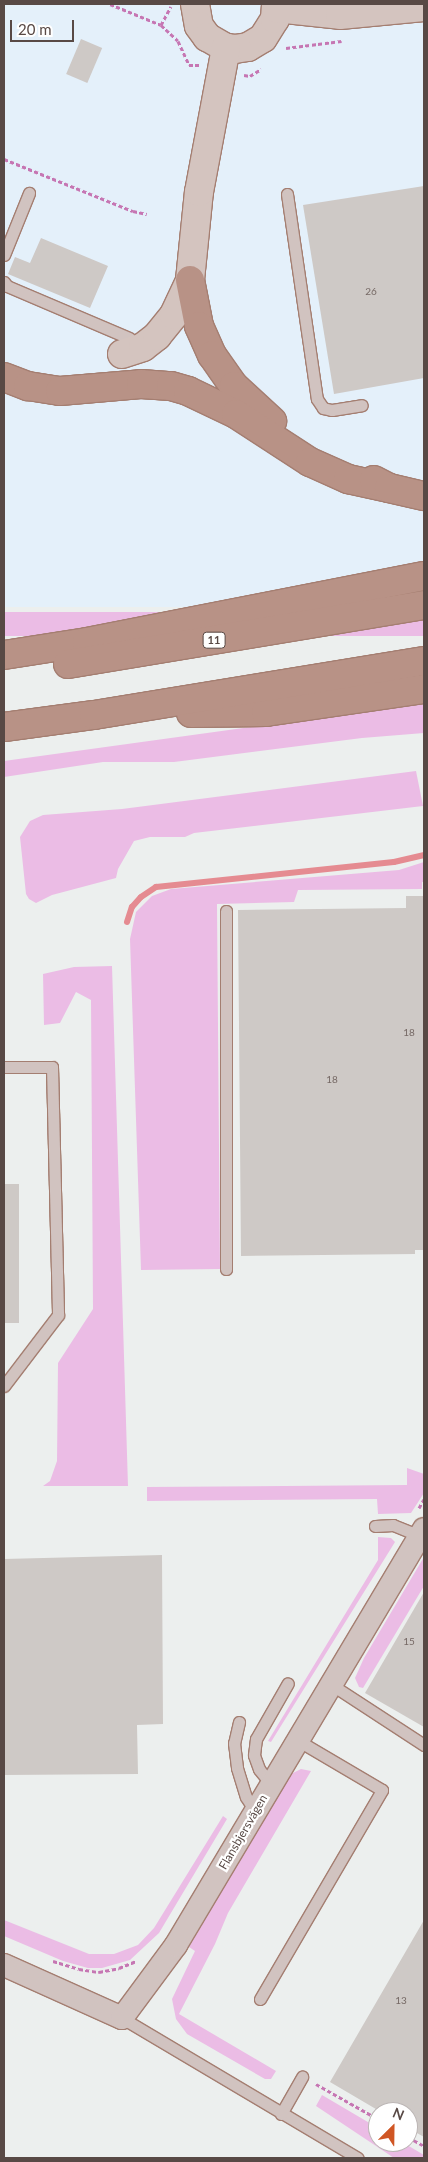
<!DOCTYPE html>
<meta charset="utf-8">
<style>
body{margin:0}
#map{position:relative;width:428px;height:2162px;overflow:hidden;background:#ecefee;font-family:Lato,sans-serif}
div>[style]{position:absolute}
.commercial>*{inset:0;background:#e4f0fa;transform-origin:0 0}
.green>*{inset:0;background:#ebbce5;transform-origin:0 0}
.stream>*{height:6px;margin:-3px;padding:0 3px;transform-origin:3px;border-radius:3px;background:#e58b91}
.building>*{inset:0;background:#cec9c6;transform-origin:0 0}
.path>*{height:3px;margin-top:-1.5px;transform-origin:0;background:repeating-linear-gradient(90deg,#c676b3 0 4px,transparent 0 6.5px)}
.roads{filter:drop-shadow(1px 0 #a47e71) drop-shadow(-1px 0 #a47e71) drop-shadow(0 1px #a47e71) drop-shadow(0 -1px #a47e71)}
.lane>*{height:11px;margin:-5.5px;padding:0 5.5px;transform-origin:5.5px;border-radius:5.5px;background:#d1c3c0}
.street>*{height:22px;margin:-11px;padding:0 11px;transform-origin:11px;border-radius:11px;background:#d1c3c0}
.secondary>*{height:28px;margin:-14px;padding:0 14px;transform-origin:14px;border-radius:14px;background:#d4c4bf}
.highway>*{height:28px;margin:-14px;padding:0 14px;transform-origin:14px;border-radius:14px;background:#b89286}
span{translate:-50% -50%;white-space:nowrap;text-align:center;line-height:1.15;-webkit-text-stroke:4.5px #fff;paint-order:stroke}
.number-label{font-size:10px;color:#766965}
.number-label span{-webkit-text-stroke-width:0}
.shield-label span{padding:1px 4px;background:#fff;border:1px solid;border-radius:4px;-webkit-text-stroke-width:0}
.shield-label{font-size:11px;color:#584945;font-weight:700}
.street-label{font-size:12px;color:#584945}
.frame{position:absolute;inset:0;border:5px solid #584945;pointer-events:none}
.north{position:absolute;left:368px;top:2102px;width:50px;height:50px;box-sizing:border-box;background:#fff;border:1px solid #bcb6b5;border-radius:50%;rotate:23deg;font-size:14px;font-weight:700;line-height:20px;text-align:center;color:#584945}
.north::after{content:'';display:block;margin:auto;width:18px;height:22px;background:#d05624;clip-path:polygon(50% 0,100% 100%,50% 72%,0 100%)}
.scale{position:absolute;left:10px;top:20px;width:64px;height:22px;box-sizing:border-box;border:2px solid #584945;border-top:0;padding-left:6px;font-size:15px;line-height:18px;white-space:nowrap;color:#584945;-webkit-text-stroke:4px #fff;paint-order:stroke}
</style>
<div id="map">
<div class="commercial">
<i style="left:4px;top:4px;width:420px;height:603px"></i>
</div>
<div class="green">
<i style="left:424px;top:612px;width:24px;height:425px;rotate:90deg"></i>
<i style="clip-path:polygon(424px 703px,424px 733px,362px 738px,174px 762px,103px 762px,4px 777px,4px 761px)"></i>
<i style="clip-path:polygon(416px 771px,423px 806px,194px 833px,185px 837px,150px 837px,134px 841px,118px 869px,116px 878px,52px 895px,36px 903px,29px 899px,26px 894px,20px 837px,30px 821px,43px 815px,122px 809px)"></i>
<i style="clip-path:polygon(424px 862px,424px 882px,422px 882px,422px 889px,298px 890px,294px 902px,217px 904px,220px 1269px,141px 1270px,130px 939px,136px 912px,152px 896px,171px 889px,399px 870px)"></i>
<i style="clip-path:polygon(112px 966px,128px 1486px,43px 1486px,50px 1481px,57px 1461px,58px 1363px,93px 1309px,91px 1000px,76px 992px,60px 1023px,44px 1025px,43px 974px,74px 967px)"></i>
<i style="clip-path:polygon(407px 1468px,424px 1474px,424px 1493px,411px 1513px,378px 1514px,377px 1499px,147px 1501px,147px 1487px,407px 1485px)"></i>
<i style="clip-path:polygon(378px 1537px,391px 1538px,395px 1542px,271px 1742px,268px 1741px,378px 1560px)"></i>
<i style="clip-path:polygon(424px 1557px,424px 1586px,363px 1688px,359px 1687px,355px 1678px,364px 1658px)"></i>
<i style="clip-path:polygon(301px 1769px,311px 1771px,228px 1913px,215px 1944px,179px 2014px,276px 2071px,271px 2079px,265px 2079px,187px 2034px,176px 2019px,172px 1999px,195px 1951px,189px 1947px,291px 1774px)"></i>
<i style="clip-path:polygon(223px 1816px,227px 1819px,159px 1933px,130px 1960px,102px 1968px,88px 1968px,63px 1961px,4px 1936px,4px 1920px,89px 1954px,114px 1954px,138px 1945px,154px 1928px)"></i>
<i style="clip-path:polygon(322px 2095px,378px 2128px,378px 2142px,402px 2142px,424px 2155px,424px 2158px,394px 2158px,316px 2106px)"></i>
</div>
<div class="stream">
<i style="left:127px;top:922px;width:16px;rotate:-72deg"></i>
<i style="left:132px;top:907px;width:13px;rotate:-48deg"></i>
<i style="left:141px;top:897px;width:18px;rotate:-34deg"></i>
<i style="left:156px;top:887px;width:239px;rotate:-6deg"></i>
<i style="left:394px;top:862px;width:31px;rotate:-13deg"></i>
</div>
<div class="building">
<i style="left:81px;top:39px;width:23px;height:38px;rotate:23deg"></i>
<i style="clip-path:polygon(424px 186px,424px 378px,334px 394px,303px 205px)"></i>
<i style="clip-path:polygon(41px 238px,108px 266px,90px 308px,8px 274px,15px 257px,30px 263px)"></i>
<i style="clip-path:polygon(406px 896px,424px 896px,424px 1250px,415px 1250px,415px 1254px,241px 1256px,238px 910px,406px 908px)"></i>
<i style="left:4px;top:1184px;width:15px;height:139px"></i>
<i style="clip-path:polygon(162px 1555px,163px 1724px,137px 1725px,138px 1774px,4px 1775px,4px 1559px)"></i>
<i style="clip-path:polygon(424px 1592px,424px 1727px,365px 1693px)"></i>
<i style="clip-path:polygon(424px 1920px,424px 2137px,408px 2128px,408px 2112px,381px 2112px,330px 2082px)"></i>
</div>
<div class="path">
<i style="left:110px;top:4px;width:55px;rotate:22.4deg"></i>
<i style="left:161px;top:25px;width:23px;rotate:43deg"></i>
<i style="left:178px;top:41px;width:26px;rotate:65deg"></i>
<i style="left:189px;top:65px;width:10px"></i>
<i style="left:161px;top:25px;width:21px;rotate:-62deg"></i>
<i style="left:286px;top:48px;width:56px;rotate:-7.1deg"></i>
<i style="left:244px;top:75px;width:6px;rotate:9deg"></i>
<i style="left:250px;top:76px;width:13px;rotate:-32deg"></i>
<i style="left:4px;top:159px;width:139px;rotate:22deg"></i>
<i style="left:133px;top:211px;width:14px;rotate:12deg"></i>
<i style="left:419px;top:1508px;width:10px;rotate:-61deg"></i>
<i style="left:53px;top:1961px;width:27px;rotate:17deg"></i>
<i style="left:79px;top:1969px;width:20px;rotate:9deg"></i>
<i style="left:99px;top:1972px;width:20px;rotate:-11deg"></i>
<i style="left:119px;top:1968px;width:18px;rotate:-22deg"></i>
<i style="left:316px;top:2084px;width:71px;rotate:29.4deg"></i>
<i style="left:408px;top:2137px;width:18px;rotate:29deg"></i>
</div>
<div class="roads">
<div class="lane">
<i style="left:287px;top:194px;width:207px;rotate:81.7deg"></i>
<i style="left:317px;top:399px;width:11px;rotate:56deg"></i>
<i style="left:323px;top:408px;width:9px;rotate:13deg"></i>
<i style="left:332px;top:410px;width:30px;rotate:-9deg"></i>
<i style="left:4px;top:255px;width:67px;rotate:-68deg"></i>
<i style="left:4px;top:282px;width:5px;rotate:53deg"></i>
<i style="left:7px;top:286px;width:133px;rotate:23.1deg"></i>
<i style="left:4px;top:1067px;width:48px"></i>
<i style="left:52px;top:1067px;width:248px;rotate:88.6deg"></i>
<i style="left:58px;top:1315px;width:89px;rotate:127.3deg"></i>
<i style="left:226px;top:1269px;width:358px;rotate:-90deg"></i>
<i style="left:375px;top:1526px;width:18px;rotate:-3deg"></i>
<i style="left:393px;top:1525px;width:29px;rotate:22deg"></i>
<i style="left:332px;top:1685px;width:110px;rotate:33.1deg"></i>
<i style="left:239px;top:1722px;width:22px;rotate:103deg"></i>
<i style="left:234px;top:1743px;width:25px;rotate:83deg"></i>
<i style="left:237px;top:1768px;width:30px;rotate:73deg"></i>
<i style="left:246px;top:1797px;width:17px;rotate:57deg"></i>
<i style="left:271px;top:1784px;width:19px;rotate:-129deg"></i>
<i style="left:259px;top:1769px;width:15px;rotate:-110deg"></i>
<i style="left:254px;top:1755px;width:16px;rotate:-83deg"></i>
<i style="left:256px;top:1739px;width:64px;rotate:-60.3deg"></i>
<i style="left:260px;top:1999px;width:242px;rotate:-59.7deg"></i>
<i style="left:382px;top:1790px;width:99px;rotate:-149.5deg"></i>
<i style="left:122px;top:2018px;width:274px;rotate:30.7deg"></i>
<i style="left:281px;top:2114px;width:43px;rotate:-60.4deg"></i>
</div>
<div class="street">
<i style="left:4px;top:1965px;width:129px;rotate:24.2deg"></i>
<i style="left:122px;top:2018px;width:91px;rotate:-53.5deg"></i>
<i style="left:176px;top:1945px;width:484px;rotate:-59.2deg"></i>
</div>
<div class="secondary">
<i style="left:195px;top:4px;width:22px;rotate:80deg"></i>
<i style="left:199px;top:26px;width:14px;rotate:54deg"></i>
<i style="left:207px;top:37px;width:22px;rotate:30deg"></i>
<i style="left:226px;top:48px;width:9px;rotate:6deg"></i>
<i style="left:235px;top:49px;width:13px;rotate:-9deg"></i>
<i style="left:248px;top:47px;width:17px;rotate:-31deg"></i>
<i style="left:263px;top:38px;width:22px;rotate:-58deg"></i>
<i style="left:275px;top:19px;width:15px;rotate:-86deg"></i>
<i style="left:276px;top:8px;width:64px;rotate:6.2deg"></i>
<i style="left:340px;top:15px;width:84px;rotate:-5.4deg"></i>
<i style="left:122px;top:354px;width:22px;rotate:-18deg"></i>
<i style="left:143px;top:347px;width:18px;rotate:-38deg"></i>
<i style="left:157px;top:336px;width:27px;rotate:-51deg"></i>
<i style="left:174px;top:315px;width:38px;rotate:-65deg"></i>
<i style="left:190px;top:280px;width:88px;rotate:-84.2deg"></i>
<i style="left:199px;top:192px;width:147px;rotate:-79.4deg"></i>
</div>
<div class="highway">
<i style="left:190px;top:280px;width:47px;rotate:78.9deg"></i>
<i style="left:199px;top:326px;width:32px;rotate:66deg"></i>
<i style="left:212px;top:355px;width:38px;rotate:55deg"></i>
<i style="left:234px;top:386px;width:52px;rotate:42.6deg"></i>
<i style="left:4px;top:377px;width:26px;rotate:21deg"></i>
<i style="left:28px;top:386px;width:32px;rotate:9deg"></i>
<i style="left:60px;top:391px;width:81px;rotate:-4.9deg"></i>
<i style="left:141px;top:384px;width:30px;rotate:4deg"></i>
<i style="left:171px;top:386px;width:18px;rotate:16deg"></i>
<i style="left:188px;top:391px;width:53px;rotate:25.6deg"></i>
<i style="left:236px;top:414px;width:88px;rotate:33deg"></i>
<i style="left:310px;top:462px;width:42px;rotate:24.1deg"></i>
<i style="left:348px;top:479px;width:42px;rotate:12.4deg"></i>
<i style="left:374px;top:480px;width:17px;rotate:28deg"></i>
<i style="left:389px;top:488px;width:36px;rotate:13deg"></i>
<i style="left:4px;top:655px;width:84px;rotate:-8.9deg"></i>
<i style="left:87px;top:642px;width:343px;rotate:-11.1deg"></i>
<i style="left:68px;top:664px;width:361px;rotate:-9.4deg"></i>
<i style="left:191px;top:713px;width:75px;rotate:-0.8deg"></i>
<i style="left:266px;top:712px;width:160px;rotate:-8.3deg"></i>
<i style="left:4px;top:727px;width:91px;rotate:-7.6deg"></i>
<i style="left:94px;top:715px;width:334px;rotate:-9.3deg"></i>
</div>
</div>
<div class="number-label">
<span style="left:371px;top:292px">26</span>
<span style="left:409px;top:1033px">18</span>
<span style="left:332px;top:1080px">18</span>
<span style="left:409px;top:1642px">15</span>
<span style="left:401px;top:2001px">13</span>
</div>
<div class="shield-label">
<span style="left:214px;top:640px">11</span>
</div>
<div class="street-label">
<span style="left:243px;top:1832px;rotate:-60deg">Flansbjersvägen</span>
</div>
<div class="frame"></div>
<div class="north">N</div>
<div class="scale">20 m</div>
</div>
